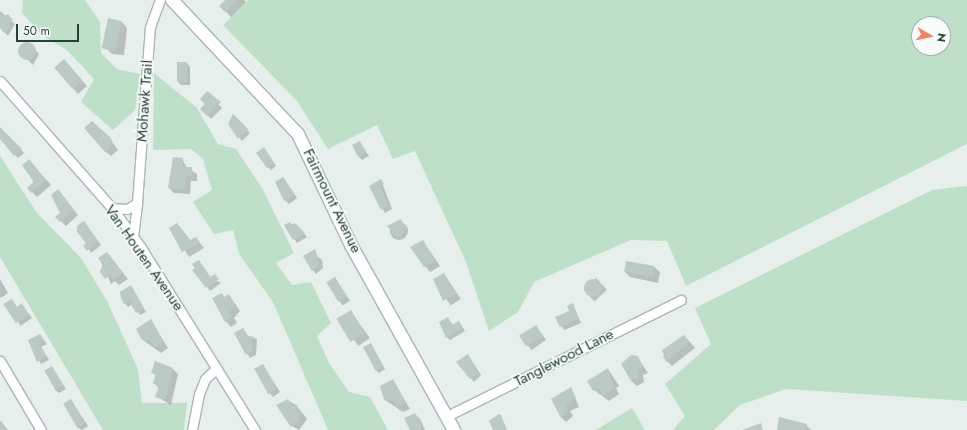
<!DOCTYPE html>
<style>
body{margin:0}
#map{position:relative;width:967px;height:430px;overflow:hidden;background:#e6efeb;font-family:Jost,sans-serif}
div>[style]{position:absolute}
.green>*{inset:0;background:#bfe0c8}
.shadow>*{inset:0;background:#0003;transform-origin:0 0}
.round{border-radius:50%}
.building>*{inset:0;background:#bbcac4;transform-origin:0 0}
.roads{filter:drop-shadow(1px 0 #a8b8b2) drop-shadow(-1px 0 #a8b8b2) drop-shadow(0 1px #a8b8b2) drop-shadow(0 -1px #a8b8b2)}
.minor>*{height:9px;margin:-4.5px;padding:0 4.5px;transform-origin:4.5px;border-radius:4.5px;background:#fff}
.secondary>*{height:12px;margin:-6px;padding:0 6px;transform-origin:6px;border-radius:6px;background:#fff}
span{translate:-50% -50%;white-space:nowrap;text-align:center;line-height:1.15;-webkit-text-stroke:3.5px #f7fbf9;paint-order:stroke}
.street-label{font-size:15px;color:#24423a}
.north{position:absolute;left:911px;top:16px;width:40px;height:40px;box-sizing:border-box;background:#f7fbf9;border:1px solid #a3b1ad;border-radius:50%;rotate:99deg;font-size:11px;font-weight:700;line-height:16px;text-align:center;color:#24423a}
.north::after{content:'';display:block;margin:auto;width:14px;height:18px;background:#f4845f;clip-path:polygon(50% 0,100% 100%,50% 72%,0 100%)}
.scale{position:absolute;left:16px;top:24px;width:63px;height:18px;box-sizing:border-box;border:2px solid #24423a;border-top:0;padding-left:5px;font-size:12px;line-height:14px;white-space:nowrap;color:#24423a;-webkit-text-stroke:3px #f7fbf9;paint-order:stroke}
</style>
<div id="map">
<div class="green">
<i style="clip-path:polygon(23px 0,85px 0,100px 22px,101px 53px,117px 69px,140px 74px,135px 110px,113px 130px,81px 102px,94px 79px,67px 50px,43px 36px,22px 13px)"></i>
<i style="clip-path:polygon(evenodd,248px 0,967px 0,967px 144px,686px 286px,667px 241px,631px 240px,534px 282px,518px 312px,489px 331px,466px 262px,415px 151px,393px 159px,377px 125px,328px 149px,297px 101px,223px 25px,248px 0,919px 24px,943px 24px,943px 48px,919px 48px,919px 24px)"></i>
<i style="clip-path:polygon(154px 73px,197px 108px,218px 144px,236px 149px,262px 188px,294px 253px,276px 263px,292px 285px,311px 282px,331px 323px,317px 336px,329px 363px,349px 392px,370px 397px,388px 430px,328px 430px,273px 302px,239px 254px,233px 230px,214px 234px,193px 202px,212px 190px,203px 159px,191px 149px,153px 150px)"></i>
<i style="clip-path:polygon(0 156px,37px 213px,81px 258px,107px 301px,138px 369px,142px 403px,187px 403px,184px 430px,103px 430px,0 257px)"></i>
<i style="clip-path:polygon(967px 186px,967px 401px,786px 389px,740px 405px,714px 430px,673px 430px,685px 416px,665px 384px,711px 344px,695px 308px,932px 190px)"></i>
<i style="clip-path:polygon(632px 408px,645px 430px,596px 430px)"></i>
</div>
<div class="shadow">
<i style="clip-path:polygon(227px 0,244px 0,246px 2px,231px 17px,221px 6px)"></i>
<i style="clip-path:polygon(0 11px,15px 24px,8px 36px,0 27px)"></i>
<i style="clip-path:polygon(108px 21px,122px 22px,127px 28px,124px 55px,112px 54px,106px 48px)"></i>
<i style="clip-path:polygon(28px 42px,39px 54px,33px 65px,18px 50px)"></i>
<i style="clip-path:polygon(187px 63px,190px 67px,190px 85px,181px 85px,178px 82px)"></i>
<i style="clip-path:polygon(69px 66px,87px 86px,78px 94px,56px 68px)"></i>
<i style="clip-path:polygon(207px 93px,222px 108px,211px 119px,202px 109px,207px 104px)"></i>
<i style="clip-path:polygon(233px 116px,250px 133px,242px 141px,229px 124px)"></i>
<i style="clip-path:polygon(0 129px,24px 153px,18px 158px,0 139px)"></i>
<i style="clip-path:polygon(107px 135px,118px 150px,111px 156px,105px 151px)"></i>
<i style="clip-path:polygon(360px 142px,369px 156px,362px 160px,359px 157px)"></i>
<i style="clip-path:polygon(264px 148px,276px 166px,271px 170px,268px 167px)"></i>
<i style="clip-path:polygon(182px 159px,187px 168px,197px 174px,197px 181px,191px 181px,190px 194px,174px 193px,169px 188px)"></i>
<i style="clip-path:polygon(34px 166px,51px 185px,37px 197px,32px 192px)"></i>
<i style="clip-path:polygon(381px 180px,392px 209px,385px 213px,370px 186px)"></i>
<i style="clip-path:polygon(286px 182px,297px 198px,289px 204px,285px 200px)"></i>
<i style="clip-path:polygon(63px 196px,78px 215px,66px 226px,57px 217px,61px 213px)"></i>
<i style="clip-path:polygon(84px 222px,101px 245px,91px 253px,78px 227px)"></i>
<i class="round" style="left:390px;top:222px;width:18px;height:18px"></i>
<i style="clip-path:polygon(177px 224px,191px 241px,196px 238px,204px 248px,189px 257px,170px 228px)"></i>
<i style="clip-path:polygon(295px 224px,307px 237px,297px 243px,286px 226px)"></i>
<i style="clip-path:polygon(423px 241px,440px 266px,430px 272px,425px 266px)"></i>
<i style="clip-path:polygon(312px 252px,322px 260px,323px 268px,316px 274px,305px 257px)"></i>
<i style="clip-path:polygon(99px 258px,112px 259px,128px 279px,119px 285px,115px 281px,111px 284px)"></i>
<i style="clip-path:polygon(199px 261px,211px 278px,221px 283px,210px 291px,196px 268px)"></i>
<i style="clip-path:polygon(654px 267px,660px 272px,658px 283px,630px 277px,625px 272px)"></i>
<i style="left:444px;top:274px;width:30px;height:12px;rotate:56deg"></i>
<i style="left:335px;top:278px;width:27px;height:9px;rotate:56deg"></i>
<i style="left:596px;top:278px;width:16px;height:17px;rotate:47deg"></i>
<i style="clip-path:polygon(0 279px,8px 293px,1px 298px,0 296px)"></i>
<i style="clip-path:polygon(131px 287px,146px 312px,140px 315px,132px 304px,128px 307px,125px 303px)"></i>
<i style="clip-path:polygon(221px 294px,225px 298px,229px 295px,240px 311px,234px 318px,237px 323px,231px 327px,226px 321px)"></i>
<i style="clip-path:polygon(11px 300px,17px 307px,22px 305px,32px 318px,20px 326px)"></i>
<i style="clip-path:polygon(573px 304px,581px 323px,564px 330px,557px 318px,571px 312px)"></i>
<i style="left:351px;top:312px;width:32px;height:14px;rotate:54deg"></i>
<i style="clip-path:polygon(447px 318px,453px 325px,459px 322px,465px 331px,450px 340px,447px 337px)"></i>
<i style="clip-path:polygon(151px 321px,168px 348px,161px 353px,143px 340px)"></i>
<i style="left:536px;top:326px;width:17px;height:18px;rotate:54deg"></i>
<i style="clip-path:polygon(242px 329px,249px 337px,257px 339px,256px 355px,250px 358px,235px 333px)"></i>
<i style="clip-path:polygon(40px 335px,47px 344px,41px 347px,49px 360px,41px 364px,29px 341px)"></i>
<i style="clip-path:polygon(689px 341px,695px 348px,672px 366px,663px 357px)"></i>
<i style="clip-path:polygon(371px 345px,385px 369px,379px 373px,376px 370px)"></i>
<i style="clip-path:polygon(468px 355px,481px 375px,474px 382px,458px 362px)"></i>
<i style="clip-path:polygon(637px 357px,648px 373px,643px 375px,644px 382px,637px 386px,631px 381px)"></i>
<i style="clip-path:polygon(263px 365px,280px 392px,273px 397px,270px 393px)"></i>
<i style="clip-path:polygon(52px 367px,66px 389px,59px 393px,55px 390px)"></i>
<i style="clip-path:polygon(173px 369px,178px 374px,171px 405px,156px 396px,159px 388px,154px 383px,156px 376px,152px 372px)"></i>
<i style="clip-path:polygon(608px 369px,619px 386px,616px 388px,619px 394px,609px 401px,594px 390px)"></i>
<i style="clip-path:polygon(393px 380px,410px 409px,403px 412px,385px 400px)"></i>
<i style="clip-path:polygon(571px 388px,579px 407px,570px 411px,573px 416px,566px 422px,561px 417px)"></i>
<i style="clip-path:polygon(71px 400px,88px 426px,82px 430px,77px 427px)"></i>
<i style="clip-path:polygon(287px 400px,296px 405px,307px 419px,299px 430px,292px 426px)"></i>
<i style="clip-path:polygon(415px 414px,420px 419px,425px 430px,411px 430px)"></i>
<i style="clip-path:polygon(0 422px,1px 422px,8px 430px,0 430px)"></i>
<i style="clip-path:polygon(806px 425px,811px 430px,778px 430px)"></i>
</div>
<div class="building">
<i style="clip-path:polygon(225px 0,238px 0,225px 12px,219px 6px)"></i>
<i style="clip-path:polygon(0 12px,4px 17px,8px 14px,13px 20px,9px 23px,11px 27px,4px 33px,0 28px)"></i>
<i style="left:108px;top:18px;width:14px;height:31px;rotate:12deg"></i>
<i class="round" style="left:18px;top:42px;width:18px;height:18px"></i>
<i style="left:64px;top:59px;width:28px;height:13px;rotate:49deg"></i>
<i style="left:177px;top:62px;width:10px;height:20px"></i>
<i style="clip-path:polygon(207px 91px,221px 102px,207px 116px,200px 109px,205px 104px,200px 99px)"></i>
<i style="clip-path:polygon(233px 114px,248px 129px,238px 139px,228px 124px)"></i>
<i style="clip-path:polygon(92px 121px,111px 138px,113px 144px,105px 152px,84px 128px)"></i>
<i style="clip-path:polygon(0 127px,22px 149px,14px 156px,0 139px)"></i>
<i style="left:360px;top:141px;width:13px;height:9px;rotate:63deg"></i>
<i style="clip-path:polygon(264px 147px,274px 163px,267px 168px,256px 153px)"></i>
<i style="clip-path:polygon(173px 157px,183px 158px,182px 167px,192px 167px,192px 176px,186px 176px,185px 190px,168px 188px)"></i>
<i style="clip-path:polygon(29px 159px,46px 180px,31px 193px,27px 188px,34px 182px,22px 165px)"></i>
<i style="clip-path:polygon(283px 177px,295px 195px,284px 201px,275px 182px)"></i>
<i style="clip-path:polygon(381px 179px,384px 184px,380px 186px,389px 206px,381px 210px,369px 186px)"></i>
<i style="clip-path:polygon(58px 189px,74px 210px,60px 222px,55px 217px,60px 213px,51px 195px)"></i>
<i style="clip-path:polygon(401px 219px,406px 229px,398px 239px,387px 226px)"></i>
<i style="clip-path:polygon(84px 221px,98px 241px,87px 251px,83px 246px,86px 243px,77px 232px,77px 226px)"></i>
<i style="clip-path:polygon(290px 222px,292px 225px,295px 223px,305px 233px,293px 240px,284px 225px)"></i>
<i style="clip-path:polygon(177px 223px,190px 240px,196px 237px,200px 243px,182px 252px,169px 228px)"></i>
<i style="clip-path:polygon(423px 240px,435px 261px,424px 267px,410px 247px)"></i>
<i style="clip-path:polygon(315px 249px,320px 264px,312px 271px,303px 256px)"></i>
<i style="clip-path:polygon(107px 252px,123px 273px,113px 280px,110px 275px,105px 279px,100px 272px,103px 264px,98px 258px)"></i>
<i style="clip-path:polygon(199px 260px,210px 277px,215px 274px,219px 279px,206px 288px,192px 270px,195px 268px,192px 264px)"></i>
<i style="left:626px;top:261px;width:29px;height:11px;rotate:10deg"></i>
<i style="clip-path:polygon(444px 273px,456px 294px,443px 301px,433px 279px)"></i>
<i style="left:335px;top:277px;width:23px;height:10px;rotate:59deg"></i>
<i class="round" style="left:584px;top:279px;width:18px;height:18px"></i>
<i style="clip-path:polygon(131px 285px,144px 308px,136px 313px,129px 301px,124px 304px,121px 298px,120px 292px)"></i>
<i style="clip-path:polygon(222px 293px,224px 297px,229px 294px,235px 306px,229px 312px,232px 317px,225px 322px,212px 298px)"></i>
<i style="clip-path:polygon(12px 299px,17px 307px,22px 303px,29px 315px,16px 323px,3px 304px)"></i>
<i style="clip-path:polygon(573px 303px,578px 319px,560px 327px,555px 317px,569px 311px,567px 306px)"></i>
<i style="left:351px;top:310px;width:27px;height:17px;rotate:59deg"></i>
<i style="clip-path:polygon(448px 317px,452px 325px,459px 321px,463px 328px,446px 338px,439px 322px)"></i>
<i style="clip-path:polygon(151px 319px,164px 342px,155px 348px,150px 340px,142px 340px,136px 329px)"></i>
<i style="left:536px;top:325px;width:13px;height:20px;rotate:58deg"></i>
<i style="clip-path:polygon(243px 328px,248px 336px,255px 337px,251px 341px,253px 351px,246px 355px,234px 333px)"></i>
<i style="clip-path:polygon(40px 334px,44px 340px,39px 343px,46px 356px,37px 362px,28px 340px)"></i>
<i style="clip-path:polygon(684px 335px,690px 342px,666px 362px,662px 350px)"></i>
<i style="left:371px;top:343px;width:26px;height:9px;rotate:62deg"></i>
<i style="clip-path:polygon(468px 354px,478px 374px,470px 379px,456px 362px)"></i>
<i style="clip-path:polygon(631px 355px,638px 356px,643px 367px,638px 370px,639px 377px,631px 381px,621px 364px)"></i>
<i style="clip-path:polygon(155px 361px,173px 368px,165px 400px,155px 397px,159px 386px,153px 383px,156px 374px,151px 373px)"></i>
<i style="left:263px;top:364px;width:29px;height:10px;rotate:61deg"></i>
<i style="left:52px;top:366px;width:22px;height:9px;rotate:60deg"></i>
<i style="clip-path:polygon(608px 368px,614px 388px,603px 396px,599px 389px,593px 391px,587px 381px)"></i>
<i style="clip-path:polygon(393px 379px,405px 403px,397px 408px,394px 401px,384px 400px,380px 386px)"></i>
<i style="clip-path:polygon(571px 387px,576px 398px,566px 405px,568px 410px,561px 418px,551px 399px)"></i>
<i style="left:71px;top:399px;width:28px;height:9px;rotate:60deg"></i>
<i style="clip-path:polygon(288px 399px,292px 406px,296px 404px,302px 414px,298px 416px,300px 421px,291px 427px,276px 405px)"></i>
<i style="clip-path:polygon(415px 413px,421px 424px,422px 430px,410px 430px,404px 418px)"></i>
<i style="clip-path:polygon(499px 414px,501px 415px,507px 430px,493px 430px,489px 421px)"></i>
<i style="clip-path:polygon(779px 417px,807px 424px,806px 430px,777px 430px)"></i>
<i style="clip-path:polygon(1px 420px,7px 430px,0 430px)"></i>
<i style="clip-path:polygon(761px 423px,763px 430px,742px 430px)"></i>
</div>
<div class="roads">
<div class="minor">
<i style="left:0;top:81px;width:169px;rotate:48.6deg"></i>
<i style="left:112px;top:208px;width:47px;rotate:53.6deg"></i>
<i style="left:140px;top:246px;width:217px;rotate:58deg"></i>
<i style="left:112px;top:208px;width:15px;rotate:4deg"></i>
<i style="left:127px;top:209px;width:12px;rotate:-31deg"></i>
<i style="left:137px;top:203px;width:176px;rotate:-85.8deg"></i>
<i style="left:150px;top:27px;width:29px;rotate:-70deg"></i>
<i style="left:133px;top:237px;width:34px;rotate:-83deg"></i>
<i style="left:0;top:361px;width:80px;rotate:59.3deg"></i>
<i style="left:447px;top:416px;width:261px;rotate:-26.4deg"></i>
<i style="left:192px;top:430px;width:37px;rotate:-79deg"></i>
<i style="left:199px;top:394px;width:16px;rotate:-68deg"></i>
<i style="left:205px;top:379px;width:16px;rotate:-43deg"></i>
</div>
<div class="secondary">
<i style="left:172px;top:0;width:184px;rotate:46.8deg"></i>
<i style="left:298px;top:134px;width:123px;rotate:64.5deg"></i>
<i style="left:351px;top:245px;width:212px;rotate:60.9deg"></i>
</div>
</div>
<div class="street-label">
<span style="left:145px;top:101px;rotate:-86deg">Mohawk Trail</span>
<span style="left:332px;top:201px;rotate:64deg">Fairmount Avenue</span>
<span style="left:144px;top:258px;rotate:55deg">Van Houten Avenue</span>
<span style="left:564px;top:358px;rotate:-27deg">Tanglewood Lane</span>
</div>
<div class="north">N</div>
<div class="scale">50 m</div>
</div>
